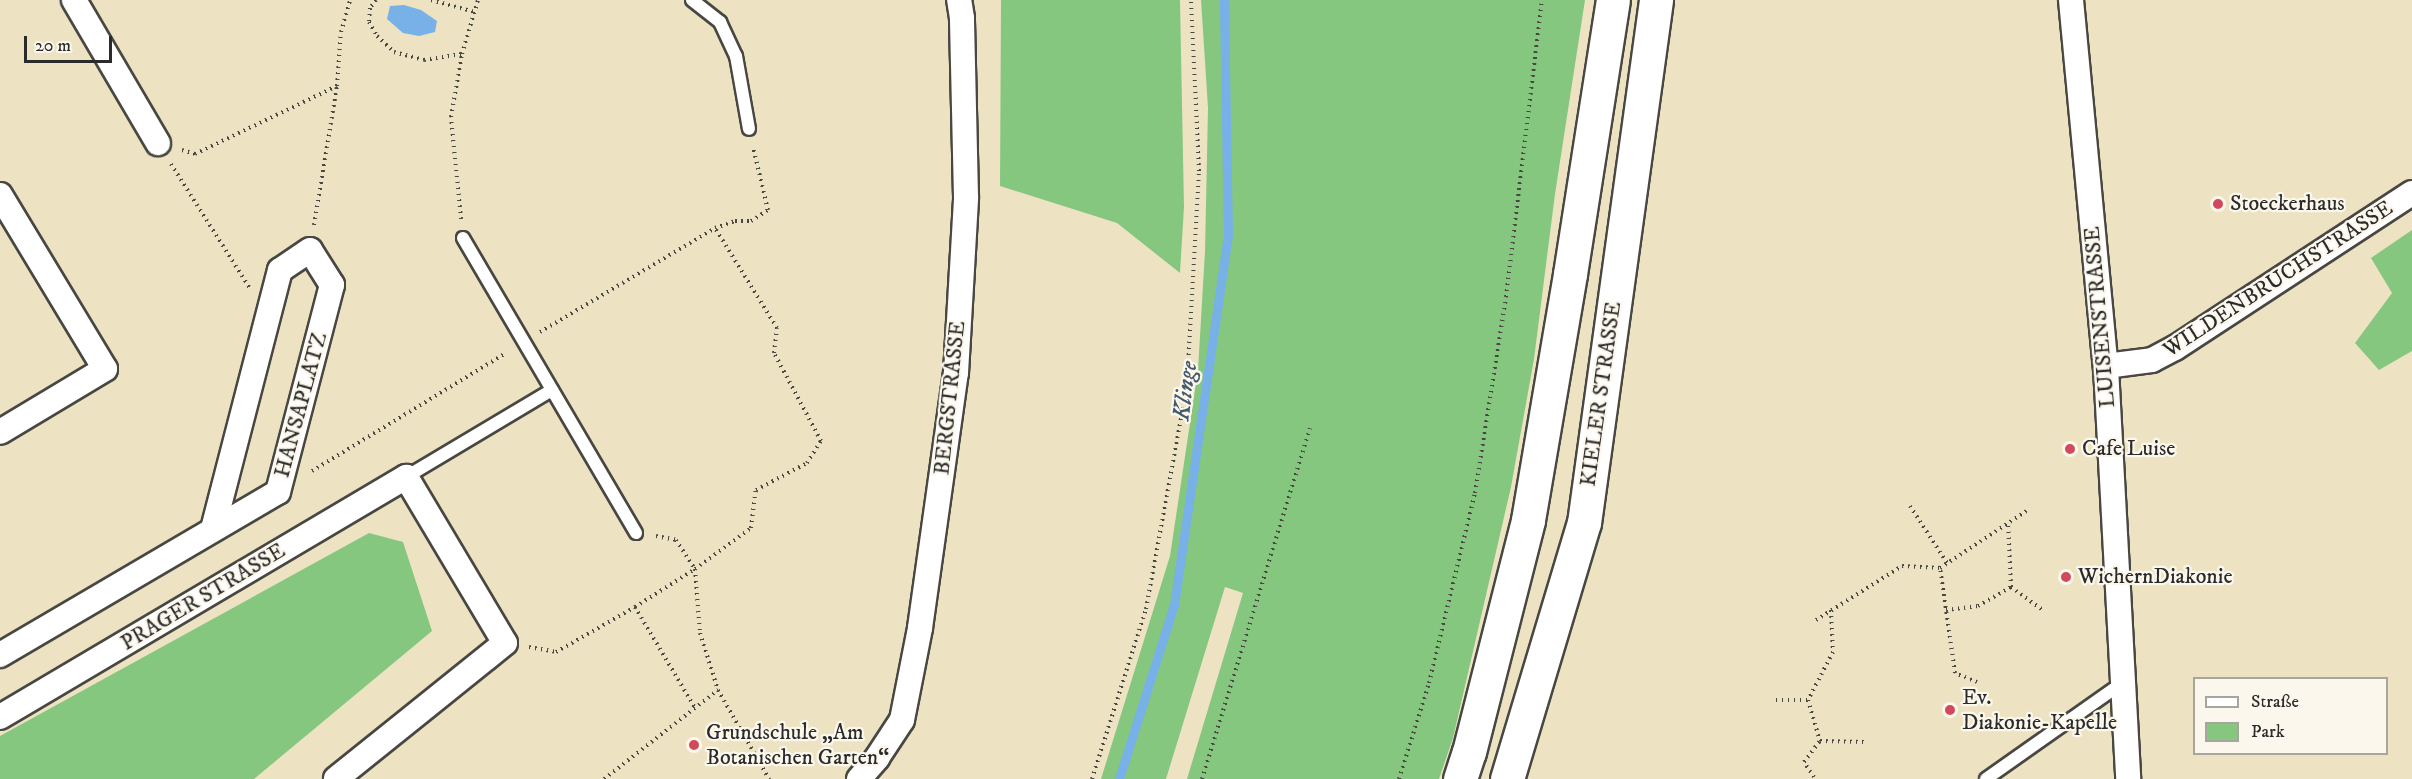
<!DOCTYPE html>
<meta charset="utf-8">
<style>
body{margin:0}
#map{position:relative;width:2412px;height:779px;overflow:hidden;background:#ede3c3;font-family:"IM FELL DW Pica",serif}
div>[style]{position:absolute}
.green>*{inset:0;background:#86c77f}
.water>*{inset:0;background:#78b0e8}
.stream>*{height:9px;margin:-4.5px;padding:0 4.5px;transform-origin:4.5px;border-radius:4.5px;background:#78b0e8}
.path>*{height:4px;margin-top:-2px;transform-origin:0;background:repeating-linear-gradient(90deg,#484742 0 1.5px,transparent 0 6px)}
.roads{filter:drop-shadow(2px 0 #484742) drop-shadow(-2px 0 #484742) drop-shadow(0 2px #484742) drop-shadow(0 -2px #484742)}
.lane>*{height:12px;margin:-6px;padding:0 6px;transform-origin:6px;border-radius:6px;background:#fff}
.street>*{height:24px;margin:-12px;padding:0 12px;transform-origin:12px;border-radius:12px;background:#fff}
.primary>*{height:33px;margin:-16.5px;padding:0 16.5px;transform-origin:16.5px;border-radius:16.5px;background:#fff}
.dots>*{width:16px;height:16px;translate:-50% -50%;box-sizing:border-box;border:3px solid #fbf7ec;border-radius:50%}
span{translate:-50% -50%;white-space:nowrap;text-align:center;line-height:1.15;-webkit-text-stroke:4.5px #fbf7ec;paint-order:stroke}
.poi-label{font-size:22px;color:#2b2b2b}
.left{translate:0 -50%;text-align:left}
.street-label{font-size:22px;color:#2b2b2b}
.water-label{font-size:24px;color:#465a6d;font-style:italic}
.legend{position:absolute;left:2193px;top:677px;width:195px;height:78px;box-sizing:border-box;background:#fbf7ec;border:2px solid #a8a59f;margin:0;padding:8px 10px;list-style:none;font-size:18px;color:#2b2b2b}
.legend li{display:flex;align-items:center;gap:12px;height:30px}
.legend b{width:30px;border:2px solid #a8a59f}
.scale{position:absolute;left:24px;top:36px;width:88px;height:27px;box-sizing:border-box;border:3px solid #2b2b2b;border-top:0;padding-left:8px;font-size:18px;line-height:21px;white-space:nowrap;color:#2b2b2b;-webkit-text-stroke:4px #fbf7ec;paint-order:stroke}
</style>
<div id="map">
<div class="green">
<i style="clip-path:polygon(1001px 0,1180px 0,1184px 207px,1180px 273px,1117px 223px,1000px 186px)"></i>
<i style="clip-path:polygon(1201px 0,1585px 0,1555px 194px,1534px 359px,1511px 487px,1453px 738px,1439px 779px,1187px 779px,1243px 593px,1225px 587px,1166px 779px,1101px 779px,1170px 556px,1198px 370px,1205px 251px,1208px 108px)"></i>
<i style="clip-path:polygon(2412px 230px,2412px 351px,2379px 370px,2355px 343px,2392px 293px,2371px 258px)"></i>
<i style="clip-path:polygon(369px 533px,403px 542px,432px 631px,254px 779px,0 779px,0 736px)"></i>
</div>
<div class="water">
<i style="clip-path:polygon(404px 5px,421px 10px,437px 21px,435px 32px,419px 36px,403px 33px,387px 19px,390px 6px)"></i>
</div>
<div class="stream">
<i style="left:1119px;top:779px;width:182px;rotate:-72.5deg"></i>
<i style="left:1174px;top:605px;width:373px;rotate:-81.7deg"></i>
<i style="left:1228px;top:236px;width:236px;rotate:-91deg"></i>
</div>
<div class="path">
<i style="left:376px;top:0;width:10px;rotate:127deg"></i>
<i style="left:370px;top:8px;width:14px;rotate:94deg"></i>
<i style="left:369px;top:22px;width:16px;rotate:60deg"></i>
<i style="left:377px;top:36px;width:23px;rotate:43deg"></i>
<i style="left:394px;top:52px;width:31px;rotate:15deg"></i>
<i style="left:424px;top:60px;width:38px;rotate:-9deg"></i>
<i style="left:431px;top:0;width:46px;rotate:15.3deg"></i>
<i style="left:182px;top:150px;width:14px;rotate:17deg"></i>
<i style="left:195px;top:154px;width:157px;rotate:-25.6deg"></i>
<i style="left:337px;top:86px;width:54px;rotate:-85.8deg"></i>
<i style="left:341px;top:32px;width:33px;rotate:-74deg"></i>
<i style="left:171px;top:164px;width:146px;rotate:57.6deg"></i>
<i style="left:461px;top:219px;width:102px;rotate:-95.6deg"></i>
<i style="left:451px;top:117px;width:64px;rotate:-80.1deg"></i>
<i style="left:462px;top:54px;width:56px;rotate:-73.5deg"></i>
<i style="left:314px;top:225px;width:141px;rotate:-80.6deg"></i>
<i style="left:540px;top:332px;width:204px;rotate:-30.7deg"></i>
<i style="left:312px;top:471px;width:227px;rotate:-31.3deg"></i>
<i style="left:1910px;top:506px;width:68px;rotate:57deg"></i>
<i style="left:656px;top:536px;width:20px;rotate:11deg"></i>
<i style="left:676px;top:540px;width:35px;rotate:57deg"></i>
<i style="left:695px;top:569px;width:64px;rotate:85.5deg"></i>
<i style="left:700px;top:633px;width:60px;rotate:72.5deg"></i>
<i style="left:718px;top:690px;width:103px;rotate:60.2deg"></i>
<i style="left:2011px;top:587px;width:39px;rotate:36deg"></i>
<i style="left:635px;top:607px;width:71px;rotate:-32.3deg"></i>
<i style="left:695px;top:569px;width:69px;rotate:-36.2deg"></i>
<i style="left:751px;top:528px;width:38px;rotate:-83deg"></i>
<i style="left:756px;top:490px;width:58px;rotate:-27.9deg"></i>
<i style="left:807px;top:463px;width:26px;rotate:-58deg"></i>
<i style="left:821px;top:441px;width:100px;rotate:-118.1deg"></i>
<i style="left:774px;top:353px;width:25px;rotate:-83deg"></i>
<i style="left:777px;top:328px;width:118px;rotate:-121.8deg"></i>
<i style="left:715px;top:228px;width:21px;rotate:-19deg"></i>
<i style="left:735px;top:221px;width:16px"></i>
<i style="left:751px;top:221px;width:20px;rotate:-33deg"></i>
<i style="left:768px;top:210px;width:65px;rotate:-103.4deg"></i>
<i style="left:1831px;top:610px;width:42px;rotate:87.3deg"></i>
<i style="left:1833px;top:652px;width:54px;rotate:117.5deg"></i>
<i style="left:1808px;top:700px;width:43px;rotate:73.7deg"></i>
<i style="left:1820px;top:741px;width:45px;rotate:1.3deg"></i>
<i style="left:1946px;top:610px;width:32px;rotate:-7deg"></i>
<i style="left:1978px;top:606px;width:38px;rotate:-30deg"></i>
<i style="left:2011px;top:587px;width:64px;rotate:-92.7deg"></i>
<i style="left:1816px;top:620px;width:102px;rotate:-32.1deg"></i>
<i style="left:1902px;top:566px;width:38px;rotate:3deg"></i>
<i style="left:529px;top:647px;width:27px;rotate:10deg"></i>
<i style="left:556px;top:652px;width:91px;rotate:-29.7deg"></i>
<i style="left:635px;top:607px;width:117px;rotate:59.3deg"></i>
<i style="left:1977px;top:682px;width:24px;rotate:-158deg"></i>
<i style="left:1955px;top:673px;width:106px;rotate:-98.1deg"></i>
<i style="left:1940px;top:568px;width:105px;rotate:-33.4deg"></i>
<i style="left:1776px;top:700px;width:32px"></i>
<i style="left:1814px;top:777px;width:18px;rotate:-124deg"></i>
<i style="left:1804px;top:762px;width:26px;rotate:-53deg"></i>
<i style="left:604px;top:779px;width:145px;rotate:-38deg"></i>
<i style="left:1092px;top:779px;width:178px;rotate:-72.4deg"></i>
<i style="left:1146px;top:609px;width:228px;rotate:-79.6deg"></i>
<i style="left:1187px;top:385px;width:214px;rotate:-86.8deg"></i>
<i style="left:1199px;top:171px;width:171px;rotate:-92.7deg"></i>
<i style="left:1202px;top:779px;width:367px;rotate:-72.9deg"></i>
<i style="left:1399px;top:779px;width:101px;rotate:-72.6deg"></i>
<i style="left:1429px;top:683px;width:195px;rotate:-76.4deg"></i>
<i style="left:1475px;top:493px;width:198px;rotate:-81deg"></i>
<i style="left:1506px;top:297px;width:299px;rotate:-83.1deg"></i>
</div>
<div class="roads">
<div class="lane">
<i style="left:692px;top:0;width:36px;rotate:38deg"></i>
<i style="left:720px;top:22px;width:38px;rotate:65deg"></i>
<i style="left:736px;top:56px;width:74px;rotate:79.9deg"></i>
<i style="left:463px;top:238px;width:342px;rotate:59.6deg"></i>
<i style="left:406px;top:477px;width:170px;rotate:-30.8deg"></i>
<i style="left:1986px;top:779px;width:170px;rotate:-35.2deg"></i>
</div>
<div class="street">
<i style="left:74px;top:0;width:166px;rotate:59.6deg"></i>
<i style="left:2071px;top:0;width:370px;rotate:84.6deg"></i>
<i style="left:2106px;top:368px;width:412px;rotate:86.9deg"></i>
<i style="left:0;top:195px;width:203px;rotate:58.9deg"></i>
<i style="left:105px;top:369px;width:122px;rotate:149deg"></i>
<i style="left:2106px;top:366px;width:46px;rotate:-7.4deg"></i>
<i style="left:2152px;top:360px;width:26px;rotate:-28deg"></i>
<i style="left:2175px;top:348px;width:283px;rotate:-33.2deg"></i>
<i style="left:0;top:655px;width:322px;rotate:-30.4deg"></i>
<i style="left:278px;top:492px;width:214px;rotate:-75.4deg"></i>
<i style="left:332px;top:285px;width:41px;rotate:-122.2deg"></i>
<i style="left:310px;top:250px;width:36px;rotate:146deg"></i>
<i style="left:280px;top:270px;width:268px;rotate:104.5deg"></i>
<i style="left:0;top:717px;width:472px;rotate:-30.6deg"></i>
<i style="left:406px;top:477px;width:193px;rotate:59.2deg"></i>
<i style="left:505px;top:643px;width:217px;rotate:141.2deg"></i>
<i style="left:859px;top:779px;width:28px;rotate:-49deg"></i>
<i style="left:877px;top:758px;width:45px;rotate:-56.7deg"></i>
<i style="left:902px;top:720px;width:94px;rotate:-78.9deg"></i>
<i style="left:920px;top:628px;width:258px;rotate:-82deg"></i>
<i style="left:956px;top:373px;width:176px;rotate:-86.7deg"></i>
<i style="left:966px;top:197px;width:179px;rotate:-91.3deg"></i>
<i style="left:962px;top:18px;width:18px;rotate:-99deg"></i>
</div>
<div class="primary">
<i style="left:1460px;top:779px;width:28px;rotate:-72deg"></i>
<i style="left:1469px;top:752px;width:239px;rotate:-75.7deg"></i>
<i style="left:1528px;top:520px;width:250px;rotate:-80.3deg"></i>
<i style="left:1570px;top:274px;width:277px;rotate:-81.1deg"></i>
<i style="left:1507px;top:779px;width:267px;rotate:-73.3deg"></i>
<i style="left:1584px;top:523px;width:528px;rotate:-82.16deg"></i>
</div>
</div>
<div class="dots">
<i style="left:2218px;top:204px;background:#d1495b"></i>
<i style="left:2070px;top:449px;background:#d1495b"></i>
<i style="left:2066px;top:577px;background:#d1495b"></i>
<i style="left:1950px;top:710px;background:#d1495b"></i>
<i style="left:694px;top:745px;background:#d1495b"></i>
</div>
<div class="poi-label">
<span class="left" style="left:2230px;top:204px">Stoeckerhaus</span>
<span class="left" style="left:2082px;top:449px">Cafe Luise</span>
<span class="left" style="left:2078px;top:577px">WichernDiakonie</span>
<span class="left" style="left:1962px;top:710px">Ev.<br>Diakonie-Kapelle</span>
<span class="left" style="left:706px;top:745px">Grundschule „Am<br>Botanischen Garten“</span>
</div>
<div class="street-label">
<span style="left:2278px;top:279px;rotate:-33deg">WILDENBRUCHSTRASSE</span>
<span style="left:2100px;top:317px;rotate:-95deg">LUISENSTRASSE</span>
<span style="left:1601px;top:394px;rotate:-82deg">KIELER STRASSE</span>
<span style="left:950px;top:398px;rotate:-84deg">BERGSTRASSE</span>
<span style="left:301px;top:405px;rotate:-75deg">HANSAPLATZ</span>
<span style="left:203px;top:597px;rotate:-31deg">PRAGER STRASSE</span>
</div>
<div class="water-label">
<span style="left:1186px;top:391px;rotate:-82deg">Klinge</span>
</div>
<ul class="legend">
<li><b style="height:8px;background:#fff"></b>Straße</li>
<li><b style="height:16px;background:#86c77f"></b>Park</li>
</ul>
<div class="scale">20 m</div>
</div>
